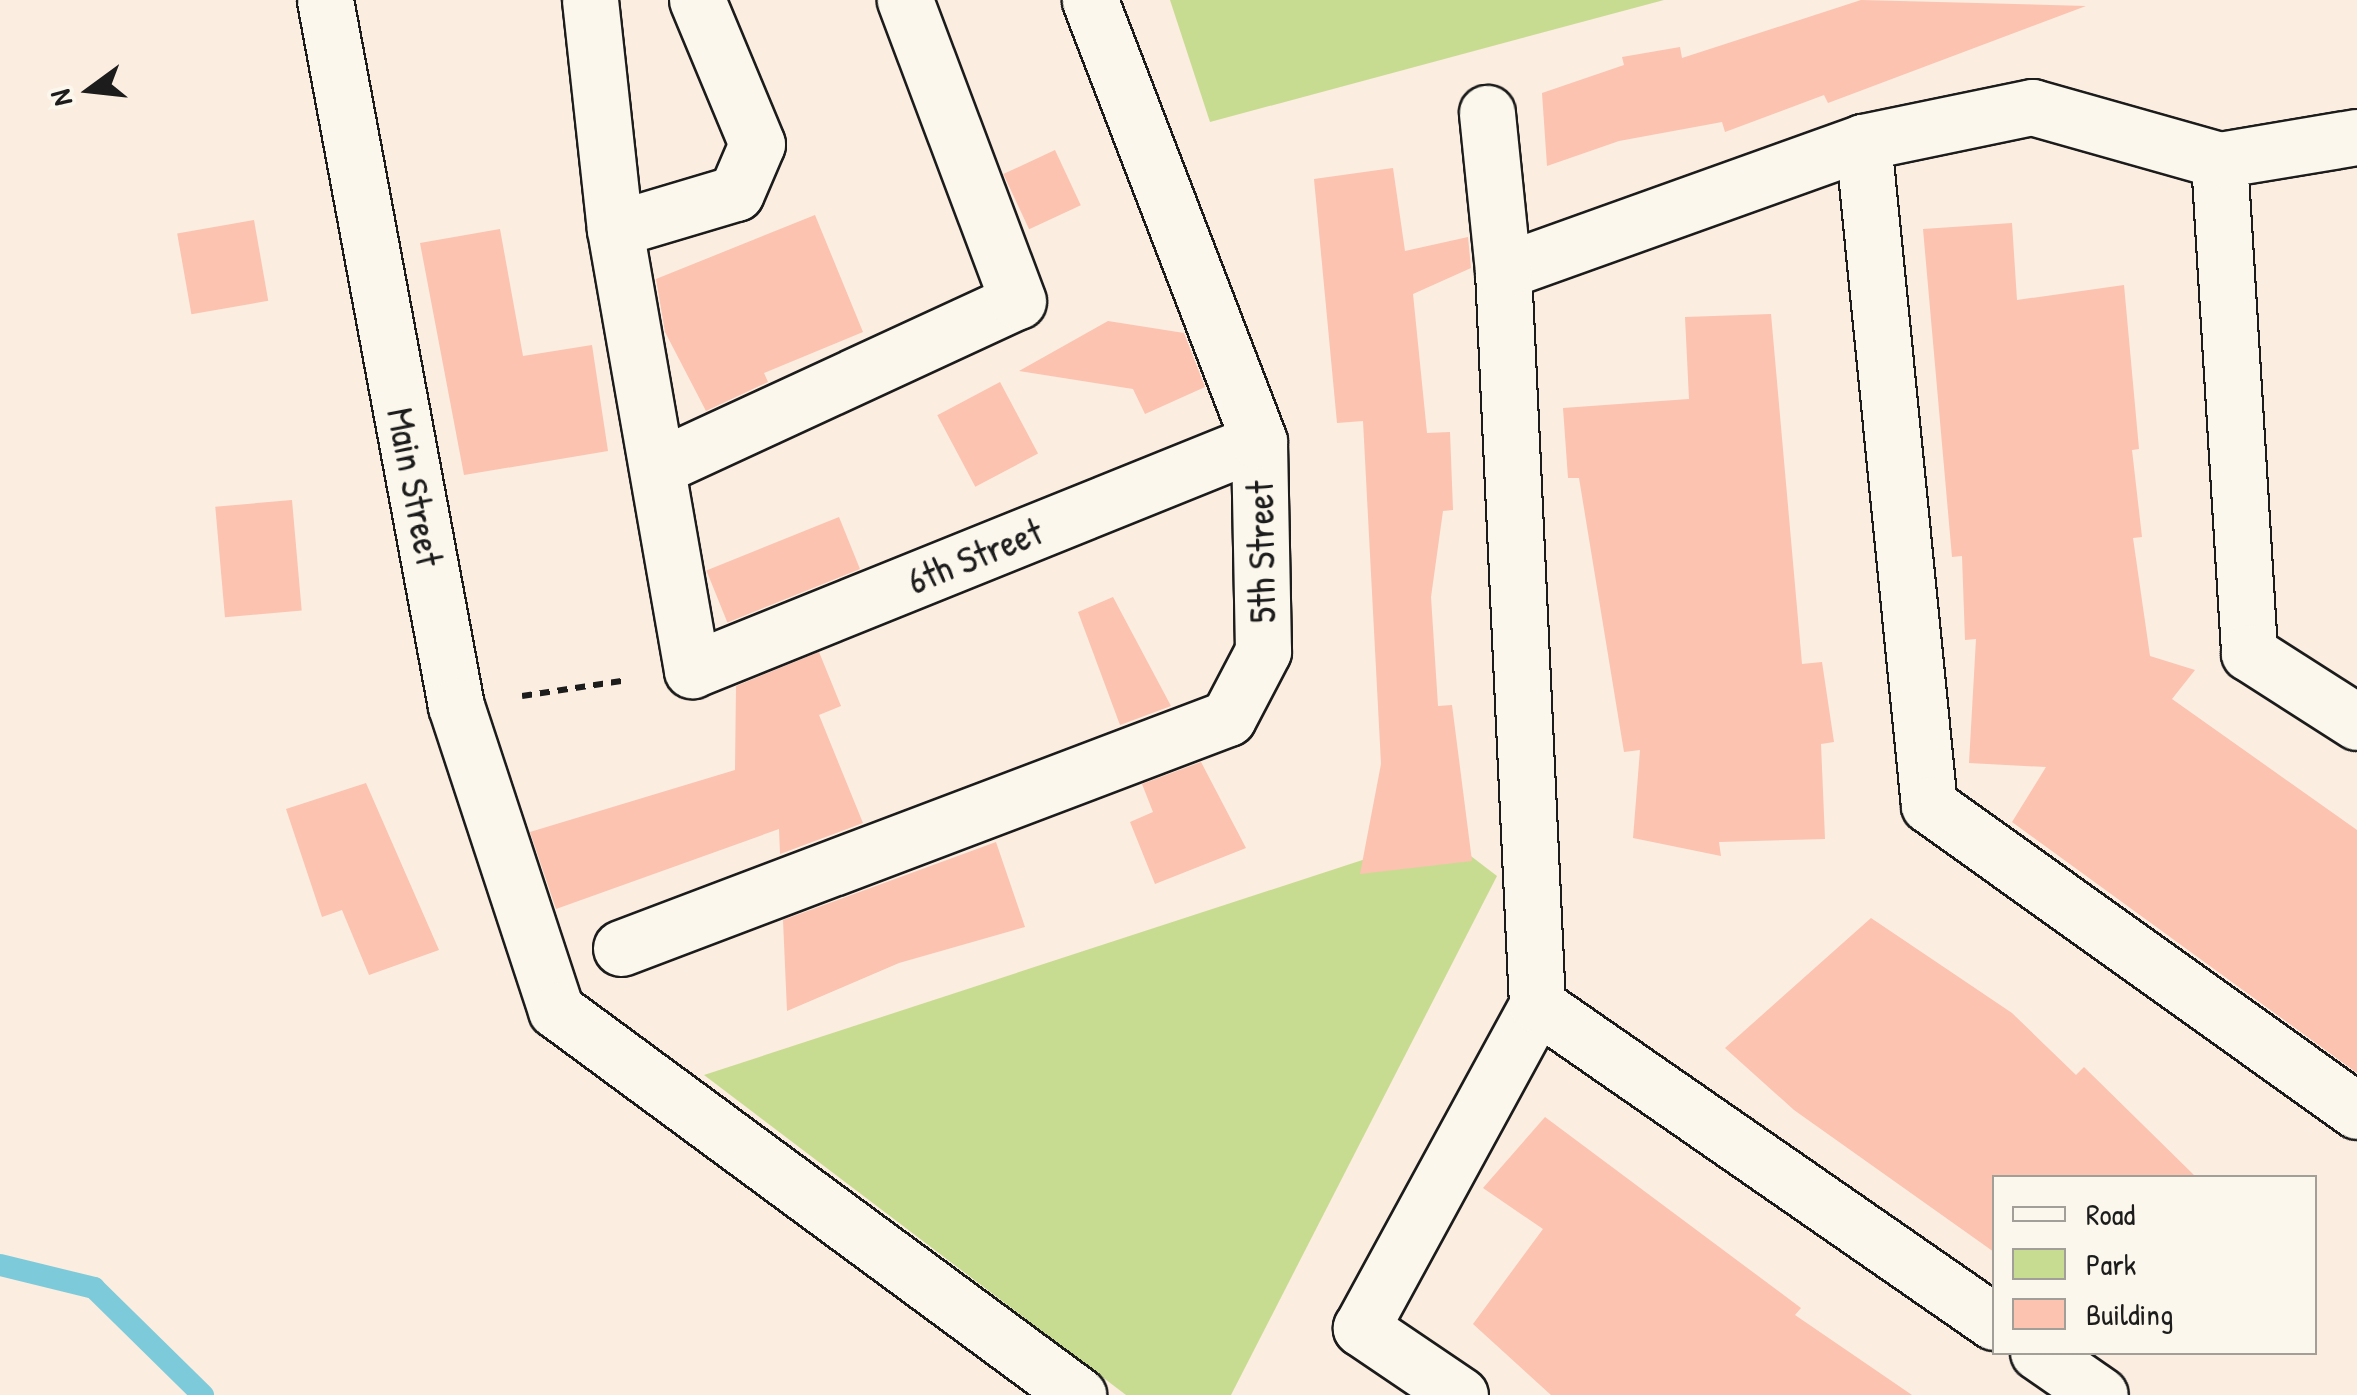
<!DOCTYPE html>
<style>
body{margin:0}
#map{position:relative;width:2357px;height:1395px;overflow:hidden;background:#fbede0;font-family:"Patrick Hand",sans-serif}
div>[style]{position:absolute}
.green>*{inset:0;background:#c8dc91}
.stream>*{height:22px;margin:-11px;padding:0 11px;transform-origin:11px;border-radius:11px;background:#7dcbda}
.building>*{inset:0;background:#fbc3b0;transform-origin:0 0}
.path>*{height:6px;margin-top:-3px;transform-origin:0;background:repeating-linear-gradient(90deg,#1c1c1c 0 10px,transparent 0 18px)}
.roads{filter:drop-shadow(2px 0 #1c1c1c) drop-shadow(-2px 0 #1c1c1c) drop-shadow(0 2px #1c1c1c) drop-shadow(0 -2px #1c1c1c)}
.minor>*{height:55px;margin:-27.5px;padding:0 27.5px;transform-origin:27.5px;border-radius:27.5px;background:#fbf7ec}
span{translate:-50% -50%;white-space:nowrap;text-align:center;line-height:1.15;-webkit-text-stroke:8px #fbf7ec;paint-order:stroke}
.street-label{font-size:38px;color:#1c1c1c}
.legend{position:absolute;left:1992px;top:1175px;width:325px;height:180px;box-sizing:border-box;background:#fbf7ec;border:2px solid #a29f99;margin:0;padding:12px 18px;list-style:none;font-size:30px;color:#1c1c1c}
.legend li{display:flex;align-items:center;gap:20px;height:50px}
.legend b{width:50px;border:2px solid #a29f99}
.north{position:absolute;left:40px;top:40px;width:100px;height:100px;-webkit-text-stroke:8px #fbf7ec;paint-order:stroke;rotate:255deg;font-size:28px;font-weight:700;line-height:40px;text-align:center;color:#1c1c1c}
.north::after{content:'';display:block;margin:auto;width:35px;height:45px;background:#1c1c1c;clip-path:polygon(50% 0,100% 100%,50% 72%,0 100%)}
</style>
<div id="map">
<div class="green">
<i style="clip-path:polygon(1170px 0,1664px 0,1210px 122px)"></i>
<i style="clip-path:polygon(1442px 834px,1497px 876px,1231px 1395px,1126px 1395px,704px 1075px)"></i>
</div>
<div class="stream">
<i style="left:0;top:1265px;width:97px;rotate:13.7deg"></i>
<i style="left:94px;top:1288px;width:153px;rotate:44.5deg"></i>
</div>
<div class="building">
<i style="clip-path:polygon(1861px 0,2086px 6px,1828px 103px,1824px 95px,1725px 132px,1722px 122px,1619px 141px,1547px 166px,1542px 93px,1624px 65px,1622px 57px,1680px 47px,1682px 58px)"></i>
<i style="left:1055px;top:150px;width:61px;height:57px;rotate:65deg"></i>
<i style="clip-path:polygon(1393px 168px,1405px 251px,1468px 237px,1471px 268px,1413px 294px,1427px 433px,1450px 432px,1453px 510px,1443px 511px,1431px 597px,1438px 706px,1452px 705px,1472px 861px,1360px 874px,1381px 764px,1363px 421px,1337px 423px,1314px 179px)"></i>
<i style="clip-path:polygon(815px 215px,863px 332px,764px 373px,768px 382px,706px 411px,665px 332px,656px 279px)"></i>
<i style="left:254px;top:220px;width:82px;height:78px;rotate:80deg"></i>
<i style="clip-path:polygon(2012px 223px,2017px 300px,2124px 285px,2139px 449px,2132px 450px,2142px 537px,2133px 538px,2150px 656px,2195px 670px,2172px 699px,2357px 830px,2357px 1073px,2012px 822px,2046px 767px,1969px 763px,1976px 639px,1965px 640px,1962px 556px,1952px 557px,1923px 229px)"></i>
<i style="clip-path:polygon(500px 229px,523px 356px,592px 345px,608px 451px,464px 475px,420px 243px)"></i>
<i style="clip-path:polygon(1771px 314px,1802px 664px,1822px 662px,1834px 742px,1821px 744px,1825px 839px,1719px 842px,1721px 856px,1633px 838px,1640px 750px,1624px 752px,1579px 478px,1568px 478px,1563px 408px,1689px 399px,1685px 317px)"></i>
<i style="clip-path:polygon(1108px 321px,1184px 333px,1205px 387px,1145px 414px,1133px 389px,1019px 371px)"></i>
<i style="left:1000px;top:382px;width:81px;height:71px;rotate:62deg"></i>
<i style="left:292px;top:500px;width:111px;height:77px;rotate:85deg"></i>
<i style="left:839px;top:517px;width:56px;height:143px;rotate:68deg"></i>
<i style="clip-path:polygon(1113px 597px,1171px 706px,1120px 725px,1078px 612px)"></i>
<i style="clip-path:polygon(819px 652px,841px 706px,819px 715px,863px 823px,780px 854px,779px 829px,556px 909px,530px 832px,735px 770px,736px 686px)"></i>
<i style="clip-path:polygon(1201px 762px,1246px 848px,1155px 884px,1130px 822px,1153px 812px,1142px 784px)"></i>
<i style="clip-path:polygon(366px 783px,439px 950px,369px 975px,342px 910px,322px 917px,286px 809px)"></i>
<i style="clip-path:polygon(996px 842px,1025px 927px,899px 963px,787px 1011px,783px 920px)"></i>
<i style="clip-path:polygon(1871px 918px,2012px 1013px,2076px 1075px,2084px 1067px,2197px 1178px,1994px 1178px,1994px 1252px,1794px 1110px,1725px 1048px)"></i>
<i style="clip-path:polygon(1545px 1117px,1801px 1308px,1795px 1315px,1912px 1395px,1551px 1395px,1473px 1324px,1543px 1229px,1483px 1188px)"></i>
</div>
<div class="path">
<i style="left:522px;top:696px;width:107px;rotate:-8.6deg"></i>
</div>
<div class="roads">
<div class="minor">
<i style="left:325px;top:0;width:718px;rotate:79.49deg"></i>
<i style="left:456px;top:706px;width:320px;rotate:71.8deg"></i>
<i style="left:556px;top:1010px;width:649px;rotate:36.41deg"></i>
<i style="left:590px;top:0;width:230px;rotate:83.8deg"></i>
<i style="left:615px;top:229px;width:448px;rotate:80.1deg"></i>
<i style="left:692px;top:670px;width:611px;rotate:-21.99deg"></i>
<i style="left:1863px;top:142px;width:666px;rotate:84.32deg"></i>
<i style="left:1929px;top:805px;width:526px;rotate:35.56deg"></i>
<i style="left:2219px;top:160px;width:494px;rotate:86.5deg"></i>
<i style="left:2249px;top:653px;width:128px;rotate:32.6deg"></i>
<i style="left:615px;top:229px;width:126px;rotate:-16.6deg"></i>
<i style="left:736px;top:193px;width:53px;rotate:-66.8deg"></i>
<i style="left:757px;top:144px;width:156px;rotate:-112.6deg"></i>
<i style="left:1503px;top:271px;width:382px;rotate:-19.7deg"></i>
<i style="left:1863px;top:142px;width:173px;rotate:-11.7deg"></i>
<i style="left:2032px;top:107px;width:194px;rotate:15.8deg"></i>
<i style="left:2219px;top:160px;width:140px;rotate:-9.5deg"></i>
<i style="left:658px;top:467px;width:396px;rotate:-24.8deg"></i>
<i style="left:1018px;top:301px;width:322px;rotate:-110.6deg"></i>
<i style="left:621px;top:948px;width:649px;rotate:-20.75deg"></i>
<i style="left:1228px;top:718px;width:76px;rotate:-62.4deg"></i>
<i style="left:1263px;top:651px;width:210px;rotate:-91.1deg"></i>
<i style="left:1259px;top:441px;width:472px;rotate:-111deg"></i>
<i style="left:1537px;top:1005px;width:556px;rotate:34.75deg"></i>
<i style="left:2038px;top:1352px;width:75px;rotate:34.7deg"></i>
<i style="left:1460px;top:1395px;width:120px;rotate:-145.9deg"></i>
<i style="left:1361px;top:1328px;width:368px;rotate:-61.4deg"></i>
<i style="left:1537px;top:1005px;width:735px;rotate:-92.65deg"></i>
<i style="left:1503px;top:271px;width:159px;rotate:-95.8deg"></i>
</div>
</div>
<div class="street-label">
<span style="left:415px;top:487px;rotate:79deg">Main Street</span>
<span style="left:1261px;top:552px;rotate:-91deg">5th Street</span>
<span style="left:975px;top:556px;rotate:-22deg">6th Street</span>
</div>
<ul class="legend">
<li><b style="height:12px;background:#fbf7ec"></b>Road</li>
<li><b style="height:28px;background:#c8dc91"></b>Park</li>
<li><b style="height:28px;background:#fbc3b0"></b>Building</li>
</ul>
<div class="north">N</div>
</div>
